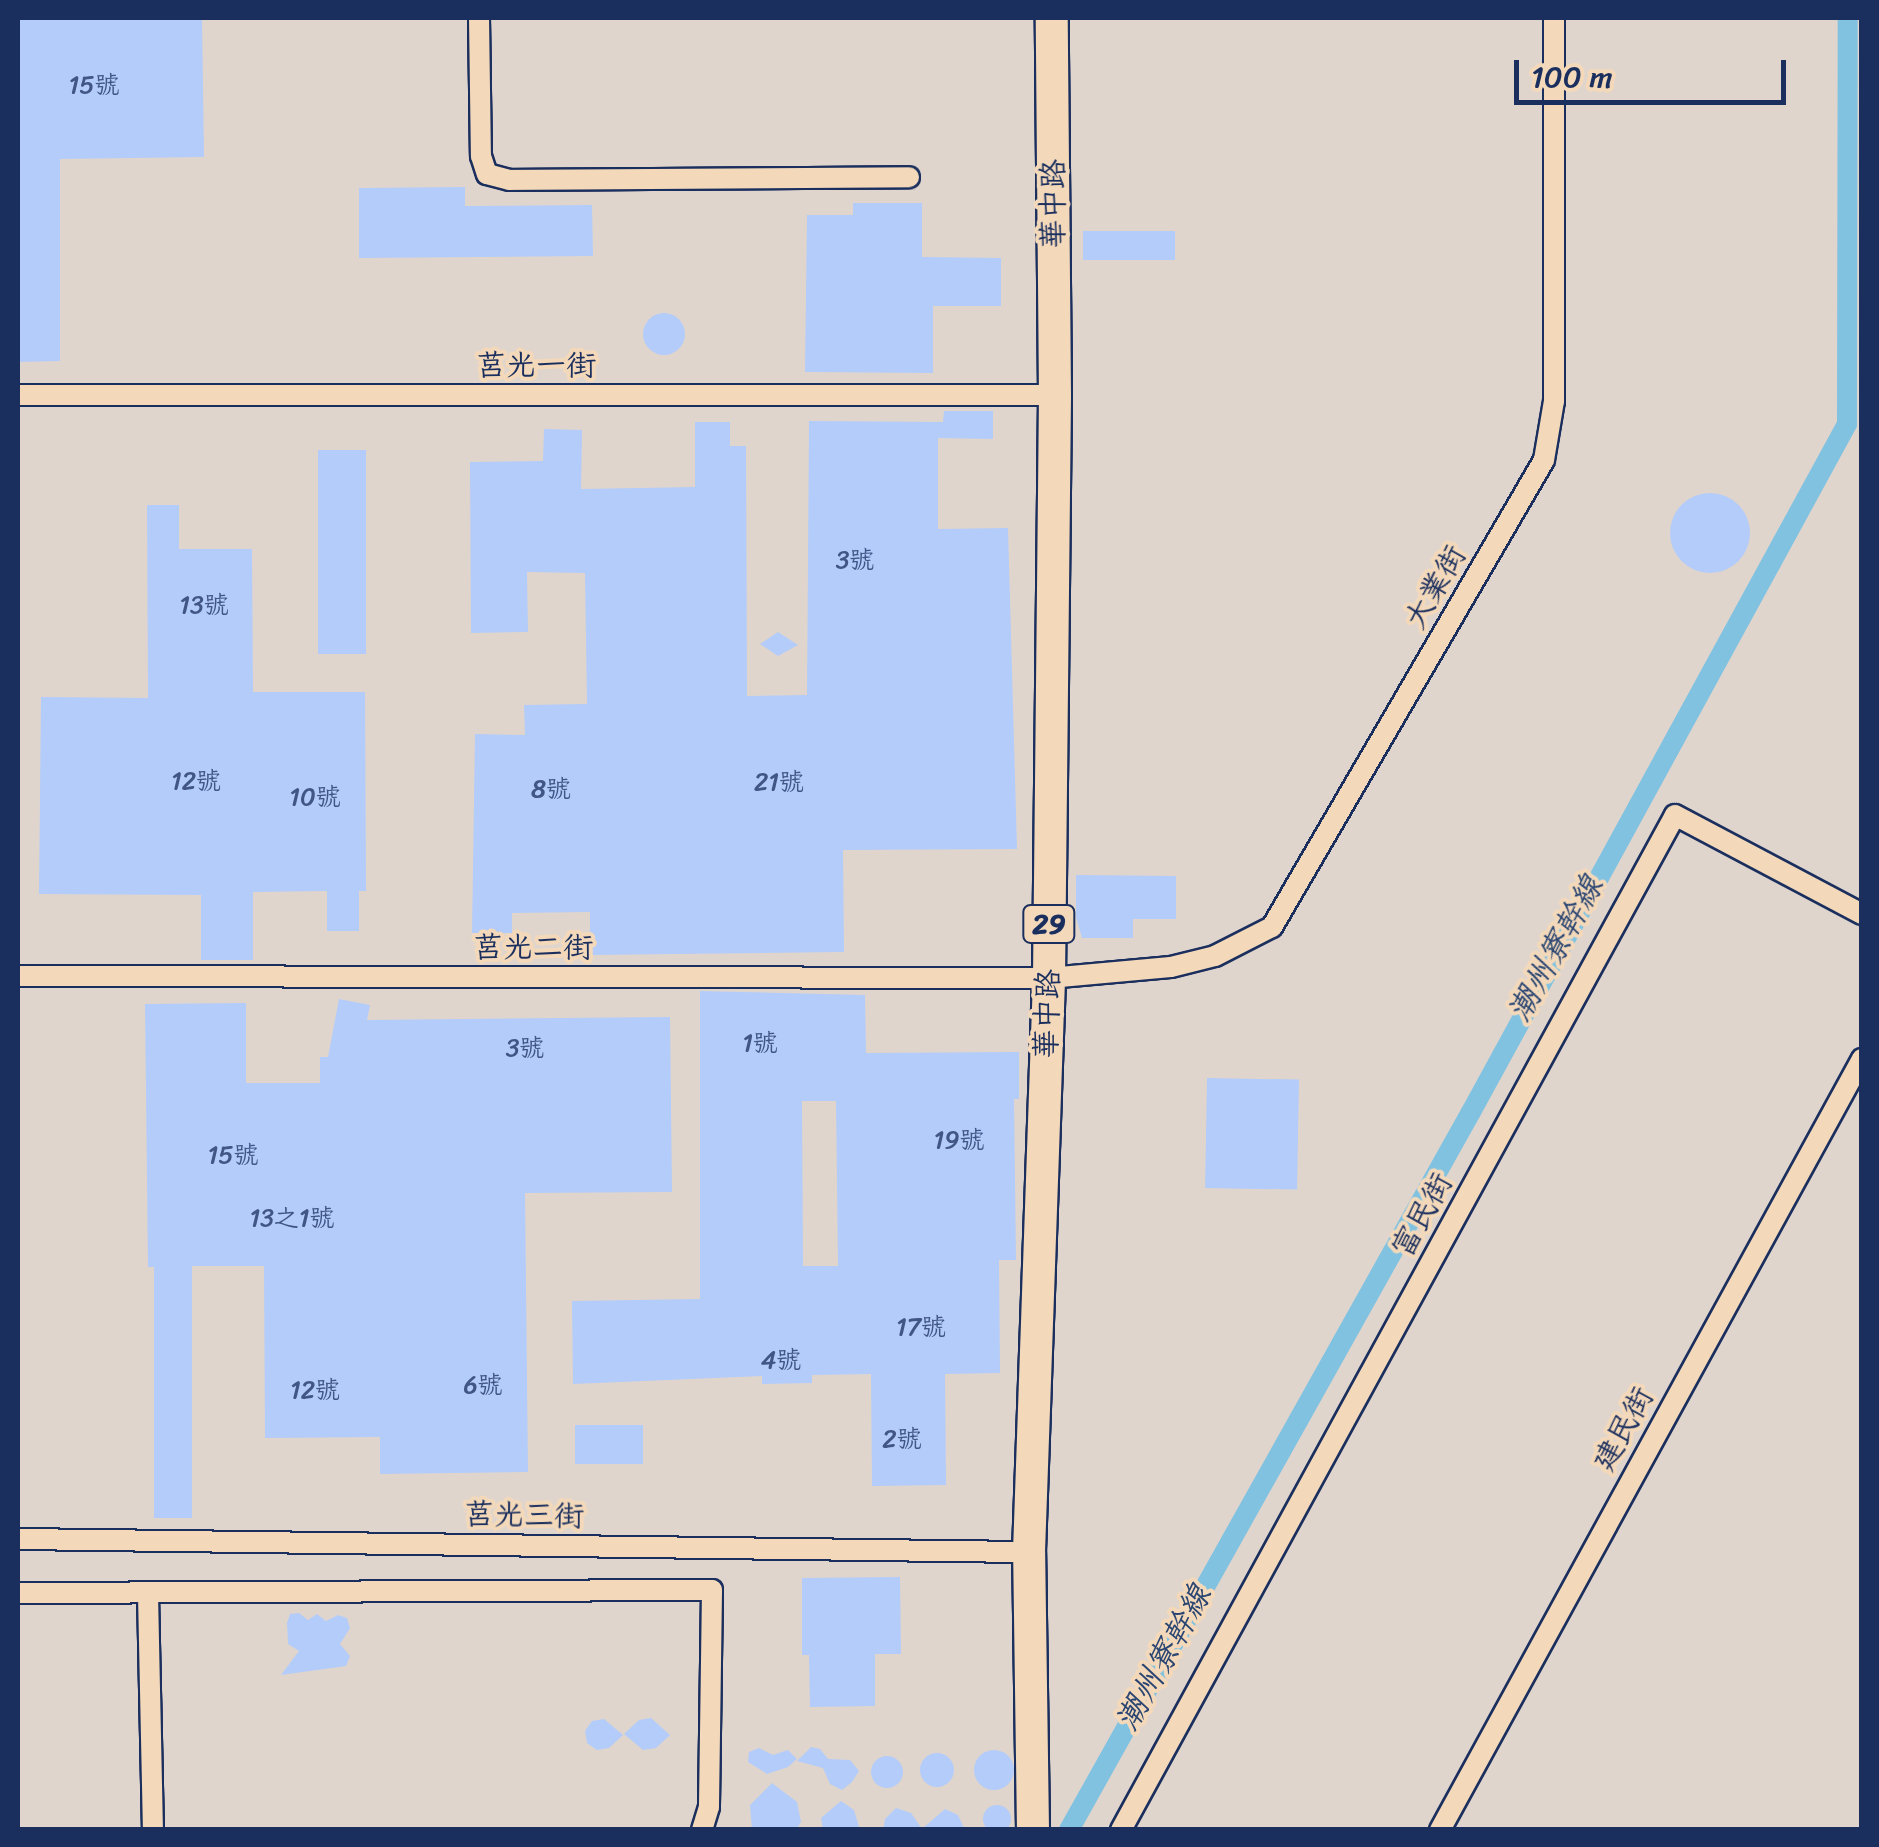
<!DOCTYPE html>
<meta charset="utf-8">
<style>
body{margin:0}
#map{position:relative;width:1879px;height:1847px;overflow:hidden;background:#f3d9ba;font-family:Sriracha,"LXGW WenKai TC",sans-serif}
div>[style]{position:absolute}
.built>*{inset:0;background:#e0d5cd;transform-origin:0 0}
.canal>*{height:20px;margin:-10px;padding:0 10px;transform-origin:10px;border-radius:10px;background:#81c2e1}
.building>*{inset:0;background:#b3ccfa;transform-origin:0 0}
.round{border-radius:50%}
.roads{filter:drop-shadow(2px 0 #1b2f5e) drop-shadow(-2px 0 #1b2f5e) drop-shadow(0 2px #1b2f5e) drop-shadow(0 -2px #1b2f5e)}
.street>*{height:20px;margin:-10px;padding:0 10px;transform-origin:10px;border-radius:10px;background:#f3d9ba}
.primary>*{height:32px;margin:-16px;padding:0 16px;transform-origin:16px;border-radius:16px;background:#f3d9ba}
span{translate:-50% -50%;white-space:nowrap;text-align:center;line-height:1.15;-webkit-text-stroke:8px #f3d9ba;paint-order:stroke}
.number-label{font-size:25px;color:#415685}
.number-label span{-webkit-text-stroke-width:0}
.shield-label span{padding:2px 8px;background:#f3d9ba;border:2px solid;border-radius:8px;-webkit-text-stroke-width:0}
.shield-label{font-size:28px;color:#1b2f5e;font-weight:700}
.street-label{font-size:30px;color:#1b2f5e}
.water-label{font-size:32px;color:#2a4572;font-style:italic}
.frame{position:absolute;inset:0;border:20px solid #1b2f5e;pointer-events:none}
.scale{position:absolute;left:1514px;top:60px;width:272px;height:45px;box-sizing:border-box;border:5px solid #1b2f5e;border-top:0;padding-left:12px;font-size:30px;line-height:35px;white-space:nowrap;color:#1b2f5e;-webkit-text-stroke:8px #f3d9ba;paint-order:stroke}
</style>
<div id="map">
<div class="built">
<i style="left:18px;top:18px;width:1843px;height:1811px"></i>
</div>
<div class="canal">
<i style="left:1069px;top:1830px;width:823px;rotate:-60.76deg"></i>
<i style="left:1471px;top:1112px;width:784px;rotate:-61.34deg"></i>
<i style="left:1847px;top:424px;width:406px;rotate:-89.9deg"></i>
</div>
<div class="building">
<i style="clip-path:polygon(18px 18px,202px 18px,204px 157px,60px 159px,60px 361px,18px 362px)"></i>
<i style="clip-path:polygon(465px 187px,465px 206px,592px 205px,593px 256px,359px 258px,359px 188px)"></i>
<i style="clip-path:polygon(853px 203px,922px 203px,922px 257px,1001px 258px,1001px 306px,933px 306px,933px 373px,805px 372px,807px 215px,853px 215px)"></i>
<i style="left:1083px;top:231px;width:92px;height:29px"></i>
<i class="round" style="left:643px;top:313px;width:42px;height:42px"></i>
<i style="clip-path:polygon(944px 411px,993px 411px,993px 439px,938px 438px,938px 529px,1008px 528px,1017px 849px,843px 850px,844px 952px,590px 955px,590px 912px,512px 913px,512px 933px,472px 933px,475px 734px,525px 735px,524px 705px,587px 704px,585px 573px,527px 572px,528px 632px,471px 633px,470px 462px,543px 461px,544px 429px,582px 430px,581px 489px,695px 487px,695px 422px,730px 422px,730px 446px,746px 446px,747px 696px,807px 695px,809px 421px,943px 422px)"></i>
<i style="left:318px;top:450px;width:48px;height:204px"></i>
<i class="round" style="left:1670px;top:493px;width:80px;height:80px"></i>
<i style="clip-path:polygon(147px 505px,179px 505px,179px 549px,252px 549px,253px 692px,365px 692px,366px 891px,359px 891px,359px 931px,327px 931px,327px 891px,253px 892px,253px 960px,201px 960px,201px 895px,39px 894px,41px 697px,148px 698px)"></i>
<i style="clip-path:polygon(778px 632px,798px 645px,778px 656px,760px 644px)"></i>
<i style="clip-path:polygon(1076px 875px,1176px 876px,1176px 919px,1133px 919px,1133px 938px,1082px 938px,1076px 917px)"></i>
<i style="clip-path:polygon(evenodd,700px 991px,865px 995px,866px 1053px,1019px 1052px,1019px 1099px,1014px 1099px,1016px 1260px,999px 1260px,1000px 1373px,945px 1374px,946px 1485px,872px 1486px,871px 1374px,812px 1375px,812px 1383px,762px 1384px,762px 1376px,573px 1384px,572px 1301px,700px 1299px,700px 991px,802px 1101px,836px 1101px,838px 1266px,803px 1266px,802px 1101px)"></i>
<i style="clip-path:polygon(339px 999px,370px 1005px,367px 1020px,670px 1017px,672px 1192px,525px 1193px,528px 1472px,380px 1474px,380px 1437px,265px 1438px,264px 1266px,192px 1266px,192px 1518px,154px 1518px,154px 1267px,148px 1267px,145px 1004px,246px 1003px,246px 1083px,320px 1083px,320px 1057px,328px 1057px)"></i>
<i style="left:1207px;top:1078px;width:92px;height:110px;rotate:1deg"></i>
<i style="left:575px;top:1425px;width:68px;height:39px"></i>
<i style="clip-path:polygon(900px 1577px,901px 1654px,875px 1654px,875px 1706px,810px 1707px,809px 1655px,802px 1655px,802px 1578px)"></i>
<i style="clip-path:polygon(299px 1613px,308px 1620px,317px 1614px,326px 1621px,338px 1615px,347px 1618px,350px 1628px,340px 1644px,350px 1656px,346px 1666px,281px 1675px,299px 1651px,288px 1644px,287px 1623px,290px 1614px)"></i>
<i style="clip-path:polygon(651px 1718px,670px 1735px,656px 1748px,643px 1750px,624px 1734px,639px 1720px)"></i>
<i style="clip-path:polygon(604px 1719px,623px 1735px,609px 1748px,597px 1750px,587px 1743px,585px 1731px,592px 1721px)"></i>
<i style="clip-path:polygon(811px 1747px,820px 1749px,828px 1759px,850px 1760px,859px 1771px,852px 1782px,842px 1790px,830px 1784px,823px 1768px,797px 1761px)"></i>
<i style="clip-path:polygon(759px 1748px,773px 1755px,788px 1750px,797px 1759px,788px 1767px,767px 1774px,748px 1762px,749px 1752px)"></i>
<i class="round" style="left:974px;top:1750px;width:40px;height:40px"></i>
<i class="round" style="left:920px;top:1753px;width:34px;height:34px"></i>
<i class="round" style="left:871px;top:1756px;width:32px;height:32px"></i>
<i style="clip-path:polygon(772px 1783px,797px 1802px,801px 1822px,796px 1830px,752px 1830px,750px 1805px)"></i>
<i style="clip-path:polygon(841px 1801px,854px 1810px,860px 1830px,823px 1830px,821px 1818px)"></i>
<i class="round" style="left:983px;top:1805px;width:28px;height:28px"></i>
<i style="clip-path:polygon(896px 1808px,911px 1813px,922px 1829px,945px 1809px,958px 1815px,965px 1830px,883px 1830px,885px 1819px)"></i>
</div>
<div class="roads">
<div class="street">
<i style="left:479px;top:18px;width:138px;rotate:89.2deg"></i>
<i style="left:481px;top:156px;width:19px;rotate:72deg"></i>
<i style="left:487px;top:174px;width:23px;rotate:15deg"></i>
<i style="left:509px;top:180px;width:400px;rotate:-0.4deg"></i>
<i style="left:18px;top:395px;width:1037px"></i>
<i style="left:18px;top:976px;width:1031px;rotate:0.11deg"></i>
<i style="left:1049px;top:978px;width:122px;rotate:-5.2deg"></i>
<i style="left:1171px;top:967px;width:45px;rotate:-14deg"></i>
<i style="left:1215px;top:956px;width:64px;rotate:-27deg"></i>
<i style="left:1272px;top:927px;width:540px;rotate:-59.78deg"></i>
<i style="left:1544px;top:460px;width:60px;rotate:-80.4deg"></i>
<i style="left:1554px;top:401px;width:383px;rotate:-90deg"></i>
<i style="left:18px;top:1539px;width:1011px;rotate:0.74deg"></i>
<i style="left:18px;top:1593px;width:694px;rotate:-0.25deg"></i>
<i style="left:712px;top:1590px;width:217px;rotate:90.8deg"></i>
<i style="left:709px;top:1807px;width:24px;rotate:107deg"></i>
<i style="left:148px;top:1594px;width:236px;rotate:88.8deg"></i>
<i style="left:1121px;top:1830px;width:1156px;rotate:-61.37deg"></i>
<i style="left:1675px;top:815px;width:212px;rotate:27.9deg"></i>
<i style="left:1440px;top:1830px;width:879px;rotate:-61.31deg"></i>
</div>
<div class="primary">
<i style="left:1033px;top:1830px;width:278px;rotate:-90.8deg"></i>
<i style="left:1029px;top:1552px;width:574px;rotate:-88deg"></i>
<i style="left:1049px;top:978px;width:583px;rotate:-89.41deg"></i>
<i style="left:1055px;top:395px;width:377px;rotate:-90.5deg"></i>
</div>
</div>
<div class="number-label">
<span style="left:94px;top:85px">15號</span>
<span style="left:855px;top:560px">3號</span>
<span style="left:204px;top:605px">13號</span>
<span style="left:196px;top:781px">12號</span>
<span style="left:779px;top:782px">21號</span>
<span style="left:551px;top:789px">8號</span>
<span style="left:315px;top:797px">10號</span>
<span style="left:760px;top:1043px">1號</span>
<span style="left:525px;top:1048px">3號</span>
<span style="left:959px;top:1140px">19號</span>
<span style="left:233px;top:1155px">15號</span>
<span style="left:292px;top:1218px">13之1號</span>
<span style="left:921px;top:1327px">17號</span>
<span style="left:781px;top:1360px">4號</span>
<span style="left:483px;top:1385px">6號</span>
<span style="left:315px;top:1390px">12號</span>
<span style="left:902px;top:1439px">2號</span>
</div>
<div class="shield-label">
<span style="left:1049px;top:924px">29</span>
</div>
<div class="street-label">
<span style="left:1053px;top:204px;rotate:-90deg">華中路</span>
<span style="left:536px;top:365px">莒光一街</span>
<span style="left:1435px;top:587px;rotate:-60deg">大業街</span>
<span style="left:533px;top:947px">莒光二街</span>
<span style="left:1047px;top:1014px;rotate:-88deg">華中路</span>
<span style="left:1422px;top:1215px;rotate:-61deg">富民街</span>
<span style="left:1623px;top:1429px;rotate:-61deg">建民街</span>
<span style="left:524px;top:1515px;rotate:1deg">莒光三街</span>
</div>
<div class="water-label">
<span style="left:1556px;top:949px;rotate:-61deg">潮州寮幹線</span>
<span style="left:1164px;top:1658px;rotate:-61deg">潮州寮幹線</span>
</div>
<div class="frame"></div>
<div class="scale">100 m</div>
</div>
